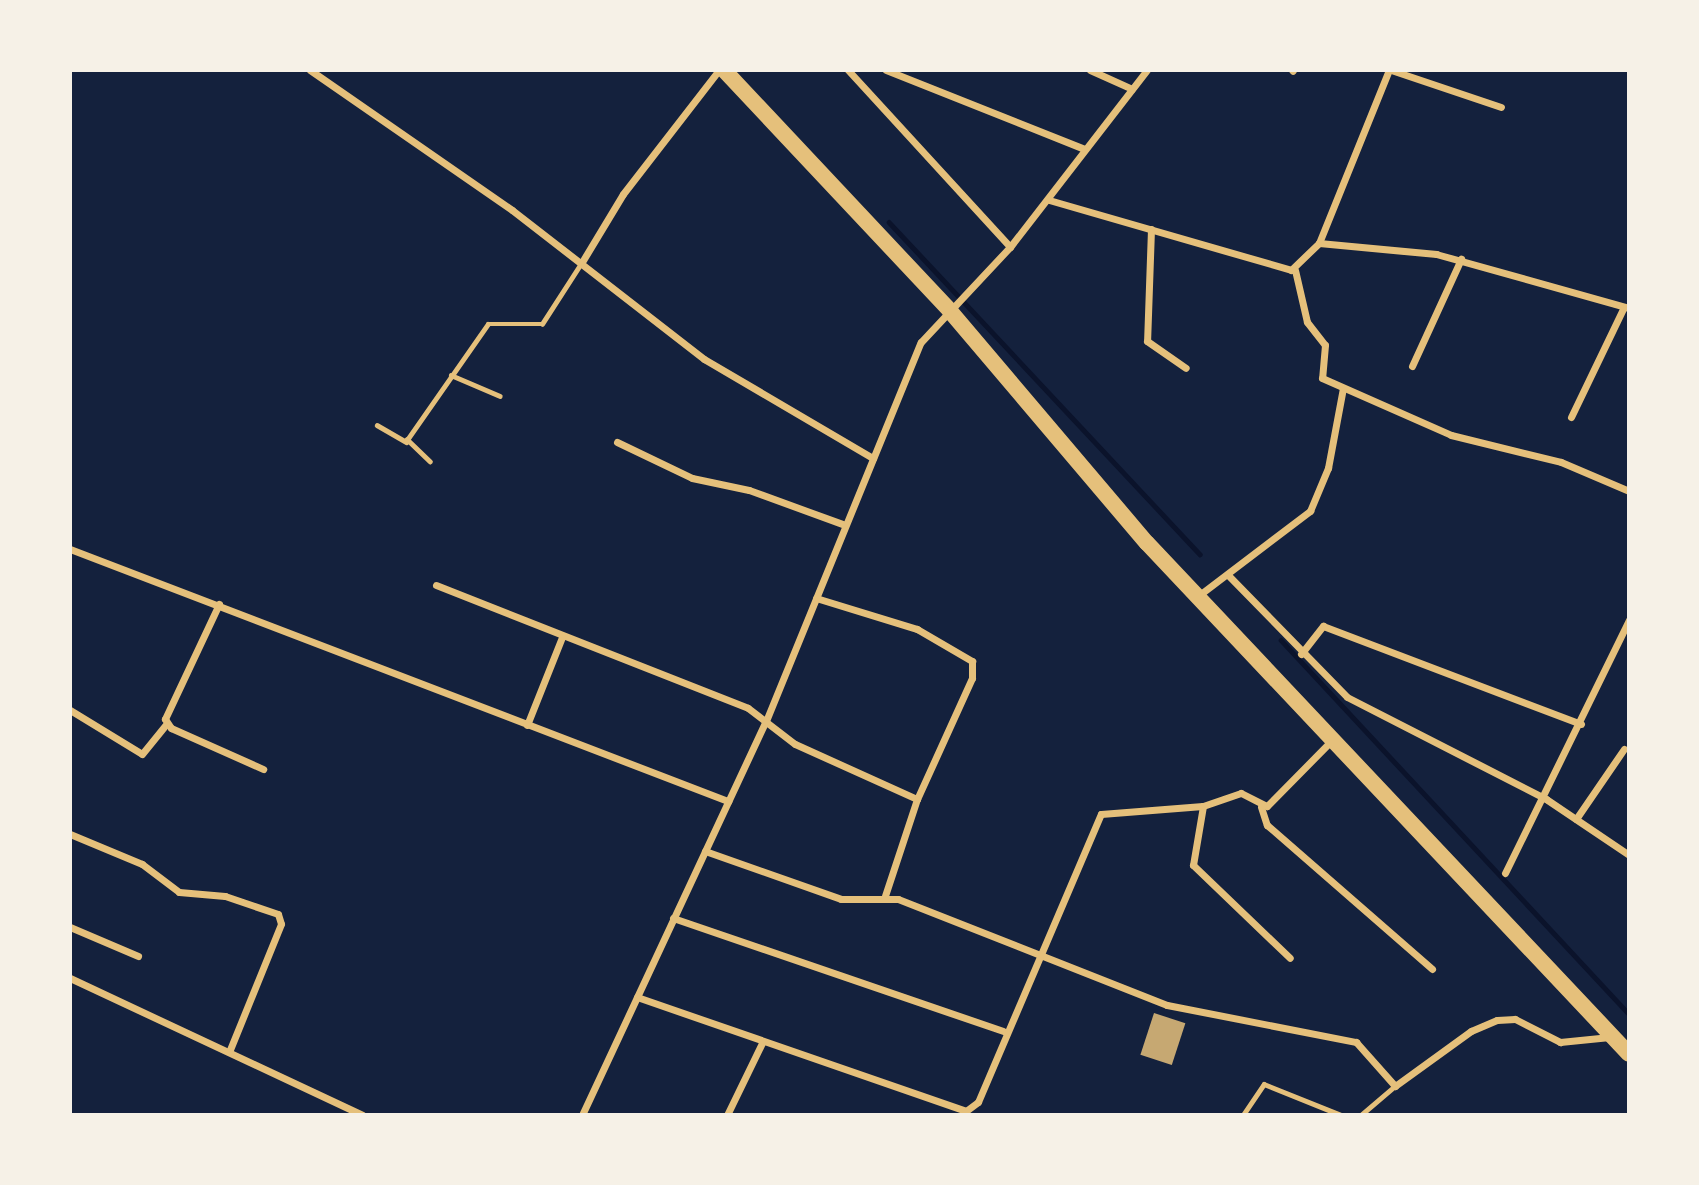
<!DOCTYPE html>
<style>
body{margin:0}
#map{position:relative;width:1699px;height:1185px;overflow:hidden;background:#14213d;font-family:"DM Sans",sans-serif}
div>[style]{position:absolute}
.stream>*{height:4.5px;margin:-2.25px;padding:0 2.25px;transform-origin:2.25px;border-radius:2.25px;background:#0b132b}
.building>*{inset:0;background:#c6a872;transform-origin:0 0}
.service>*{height:4.5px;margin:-2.25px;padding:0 2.25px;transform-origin:2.25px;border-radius:2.25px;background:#e5c07b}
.minor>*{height:7px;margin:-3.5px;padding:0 3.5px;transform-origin:3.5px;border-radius:3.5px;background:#e5c07b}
.trunk>*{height:16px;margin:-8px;padding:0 8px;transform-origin:8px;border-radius:8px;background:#e5c07b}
span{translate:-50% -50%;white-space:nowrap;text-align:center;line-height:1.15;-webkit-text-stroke:7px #f6f1e7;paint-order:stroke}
.frame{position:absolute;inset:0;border:72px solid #f6f1e7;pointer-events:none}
</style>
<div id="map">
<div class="stream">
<i style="left:889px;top:222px;width:455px;rotate:46.9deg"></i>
<i style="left:1281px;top:640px;width:511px;rotate:47.06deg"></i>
</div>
<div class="building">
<i style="left:1154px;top:1013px;width:33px;height:44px;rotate:18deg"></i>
</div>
<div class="service">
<i style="left:451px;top:375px;width:53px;rotate:23.2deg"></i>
<i style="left:377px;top:425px;width:34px;rotate:30deg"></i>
<i style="left:430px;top:462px;width:32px;rotate:-136deg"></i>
<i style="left:407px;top:440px;width:141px;rotate:-55.1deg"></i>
<i style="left:488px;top:324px;width:54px"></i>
<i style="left:542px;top:324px;width:74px;rotate:-57.2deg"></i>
<i style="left:1243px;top:1115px;width:37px;rotate:-56deg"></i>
<i style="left:1264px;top:1084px;width:83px;rotate:21.9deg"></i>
<i style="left:1361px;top:1115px;width:45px;rotate:-40.5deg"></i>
</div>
<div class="minor">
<i style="left:310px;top:70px;width:246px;rotate:34.7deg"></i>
<i style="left:512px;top:210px;width:243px;rotate:37.8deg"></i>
<i style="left:704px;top:359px;width:196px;rotate:30.4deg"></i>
<i style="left:848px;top:70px;width:240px;rotate:47.5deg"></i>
<i style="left:886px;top:70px;width:214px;rotate:21.7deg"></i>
<i style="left:1090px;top:70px;width:46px;rotate:24.3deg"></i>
<i style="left:1292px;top:70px;width:1px;rotate:45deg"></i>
<i style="left:1391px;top:70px;width:116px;rotate:18.6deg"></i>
<i style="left:1049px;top:200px;width:252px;rotate:16.1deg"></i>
<i style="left:1291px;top:270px;width:39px;rotate:-44deg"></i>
<i style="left:1319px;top:243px;width:118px;rotate:5.4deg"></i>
<i style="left:1436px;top:254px;width:200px;rotate:15.6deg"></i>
<i style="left:1151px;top:229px;width:112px;rotate:92deg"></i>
<i style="left:1147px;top:341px;width:47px;rotate:34.7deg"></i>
<i style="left:1319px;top:243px;width:187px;rotate:-68deg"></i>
<i style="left:582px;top:262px;width:79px;rotate:-58.9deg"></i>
<i style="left:623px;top:194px;width:157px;rotate:-52.3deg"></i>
<i style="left:1295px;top:270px;width:53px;rotate:77deg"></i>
<i style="left:1307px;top:322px;width:29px;rotate:52deg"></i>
<i style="left:1325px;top:345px;width:33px;rotate:95deg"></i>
<i style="left:1322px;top:378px;width:141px;rotate:23.8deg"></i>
<i style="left:1451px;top:435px;width:113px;rotate:13.8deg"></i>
<i style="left:1561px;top:462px;width:74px;rotate:23.1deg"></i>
<i style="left:1412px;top:366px;width:118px;rotate:-65.4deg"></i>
<i style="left:1571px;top:417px;width:122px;rotate:-64.3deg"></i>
<i style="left:617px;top:442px;width:83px;rotate:25.6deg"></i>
<i style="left:692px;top:478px;width:58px;rotate:11.9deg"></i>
<i style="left:749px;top:490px;width:102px;rotate:20deg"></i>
<i style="left:70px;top:549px;width:705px;rotate:20.96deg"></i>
<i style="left:1228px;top:575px;width:170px;rotate:45.7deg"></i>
<i style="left:1347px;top:697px;width:224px;rotate:27.1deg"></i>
<i style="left:1546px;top:799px;width:100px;rotate:34deg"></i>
<i style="left:436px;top:585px;width:335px;rotate:21.5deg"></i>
<i style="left:748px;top:708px;width:59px;rotate:37.5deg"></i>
<i style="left:795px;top:744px;width:134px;rotate:24.3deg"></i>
<i style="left:1198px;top:596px;width:141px;rotate:-37.2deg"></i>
<i style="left:1310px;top:511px;width:47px;rotate:-67.3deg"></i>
<i style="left:1328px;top:468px;width:81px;rotate:-79.4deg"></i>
<i style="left:816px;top:598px;width:106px;rotate:17.1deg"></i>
<i style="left:917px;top:629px;width:64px;rotate:30.2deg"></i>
<i style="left:972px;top:661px;width:17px;rotate:90deg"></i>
<i style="left:972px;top:678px;width:133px;rotate:114.4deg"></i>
<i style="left:917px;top:799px;width:102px;rotate:108.3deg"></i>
<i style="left:219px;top:604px;width:127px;rotate:115.2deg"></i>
<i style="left:165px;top:719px;width:11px;rotate:56deg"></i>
<i style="left:171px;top:728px;width:101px;rotate:24deg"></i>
<i style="left:1301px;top:654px;width:36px;rotate:-52deg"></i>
<i style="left:1323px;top:626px;width:276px;rotate:20.8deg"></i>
<i style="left:70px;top:710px;width:84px;rotate:31.4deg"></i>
<i style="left:142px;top:754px;width:38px;rotate:-51deg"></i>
<i style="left:527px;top:725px;width:95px;rotate:-68.3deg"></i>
<i style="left:1203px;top:806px;width:60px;rotate:99.6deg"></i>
<i style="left:1193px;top:865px;width:134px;rotate:43.8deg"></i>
<i style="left:1261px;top:807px;width:19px;rotate:72deg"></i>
<i style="left:1267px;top:825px;width:219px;rotate:41.1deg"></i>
<i style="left:1576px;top:819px;width:85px;rotate:-55.6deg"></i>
<i style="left:70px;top:834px;width:78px;rotate:22.6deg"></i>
<i style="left:142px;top:864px;width:46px;rotate:37.1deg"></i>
<i style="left:179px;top:892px;width:46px;rotate:5deg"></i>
<i style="left:225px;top:896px;width:56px;rotate:18.8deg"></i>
<i style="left:278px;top:914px;width:10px;rotate:73deg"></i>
<i style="left:281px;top:924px;width:138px;rotate:112.1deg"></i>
<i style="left:705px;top:851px;width:144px;rotate:19.4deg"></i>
<i style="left:841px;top:899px;width:57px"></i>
<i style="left:898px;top:899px;width:289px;rotate:21.5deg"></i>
<i style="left:1167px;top:1005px;width:193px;rotate:11.1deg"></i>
<i style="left:1356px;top:1042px;width:59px;rotate:48.4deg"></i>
<i style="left:1395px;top:1086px;width:94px;rotate:-35.9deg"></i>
<i style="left:1471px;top:1031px;width:28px;rotate:-23deg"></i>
<i style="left:1497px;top:1020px;width:18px;rotate:-3deg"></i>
<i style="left:1515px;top:1019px;width:51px;rotate:27.1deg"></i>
<i style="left:1560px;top:1042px;width:50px;rotate:-5.7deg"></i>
<i style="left:1505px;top:873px;width:282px;rotate:-63.9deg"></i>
<i style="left:673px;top:918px;width:349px;rotate:18.9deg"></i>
<i style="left:70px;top:927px;width:74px;rotate:23.1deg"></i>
<i style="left:70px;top:978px;width:323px;rotate:25.1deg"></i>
<i style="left:637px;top:997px;width:348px;rotate:19.1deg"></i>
<i style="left:966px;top:1111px;width:15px;rotate:-37deg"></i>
<i style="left:978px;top:1102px;width:313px;rotate:-66.9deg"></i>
<i style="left:1101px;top:814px;width:102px;rotate:-4.5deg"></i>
<i style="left:1203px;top:806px;width:40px;rotate:-18.9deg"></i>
<i style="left:1241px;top:793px;width:29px;rotate:27deg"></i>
<i style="left:1267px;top:806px;width:93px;rotate:-45.4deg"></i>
<i style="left:582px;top:1115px;width:435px;rotate:-65deg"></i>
<i style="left:766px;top:721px;width:409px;rotate:-67.8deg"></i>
<i style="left:921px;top:342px;width:130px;rotate:-46.9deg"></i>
<i style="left:1010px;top:247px;width:224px;rotate:-52.3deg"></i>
<i style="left:727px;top:1115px;width:82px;rotate:-64.1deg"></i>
</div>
<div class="trunk">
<i style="left:724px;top:70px;width:330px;rotate:46.8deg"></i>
<i style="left:950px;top:311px;width:304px;rotate:49.7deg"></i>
<i style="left:1147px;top:543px;width:702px;rotate:46.67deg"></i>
</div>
<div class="frame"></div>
</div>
